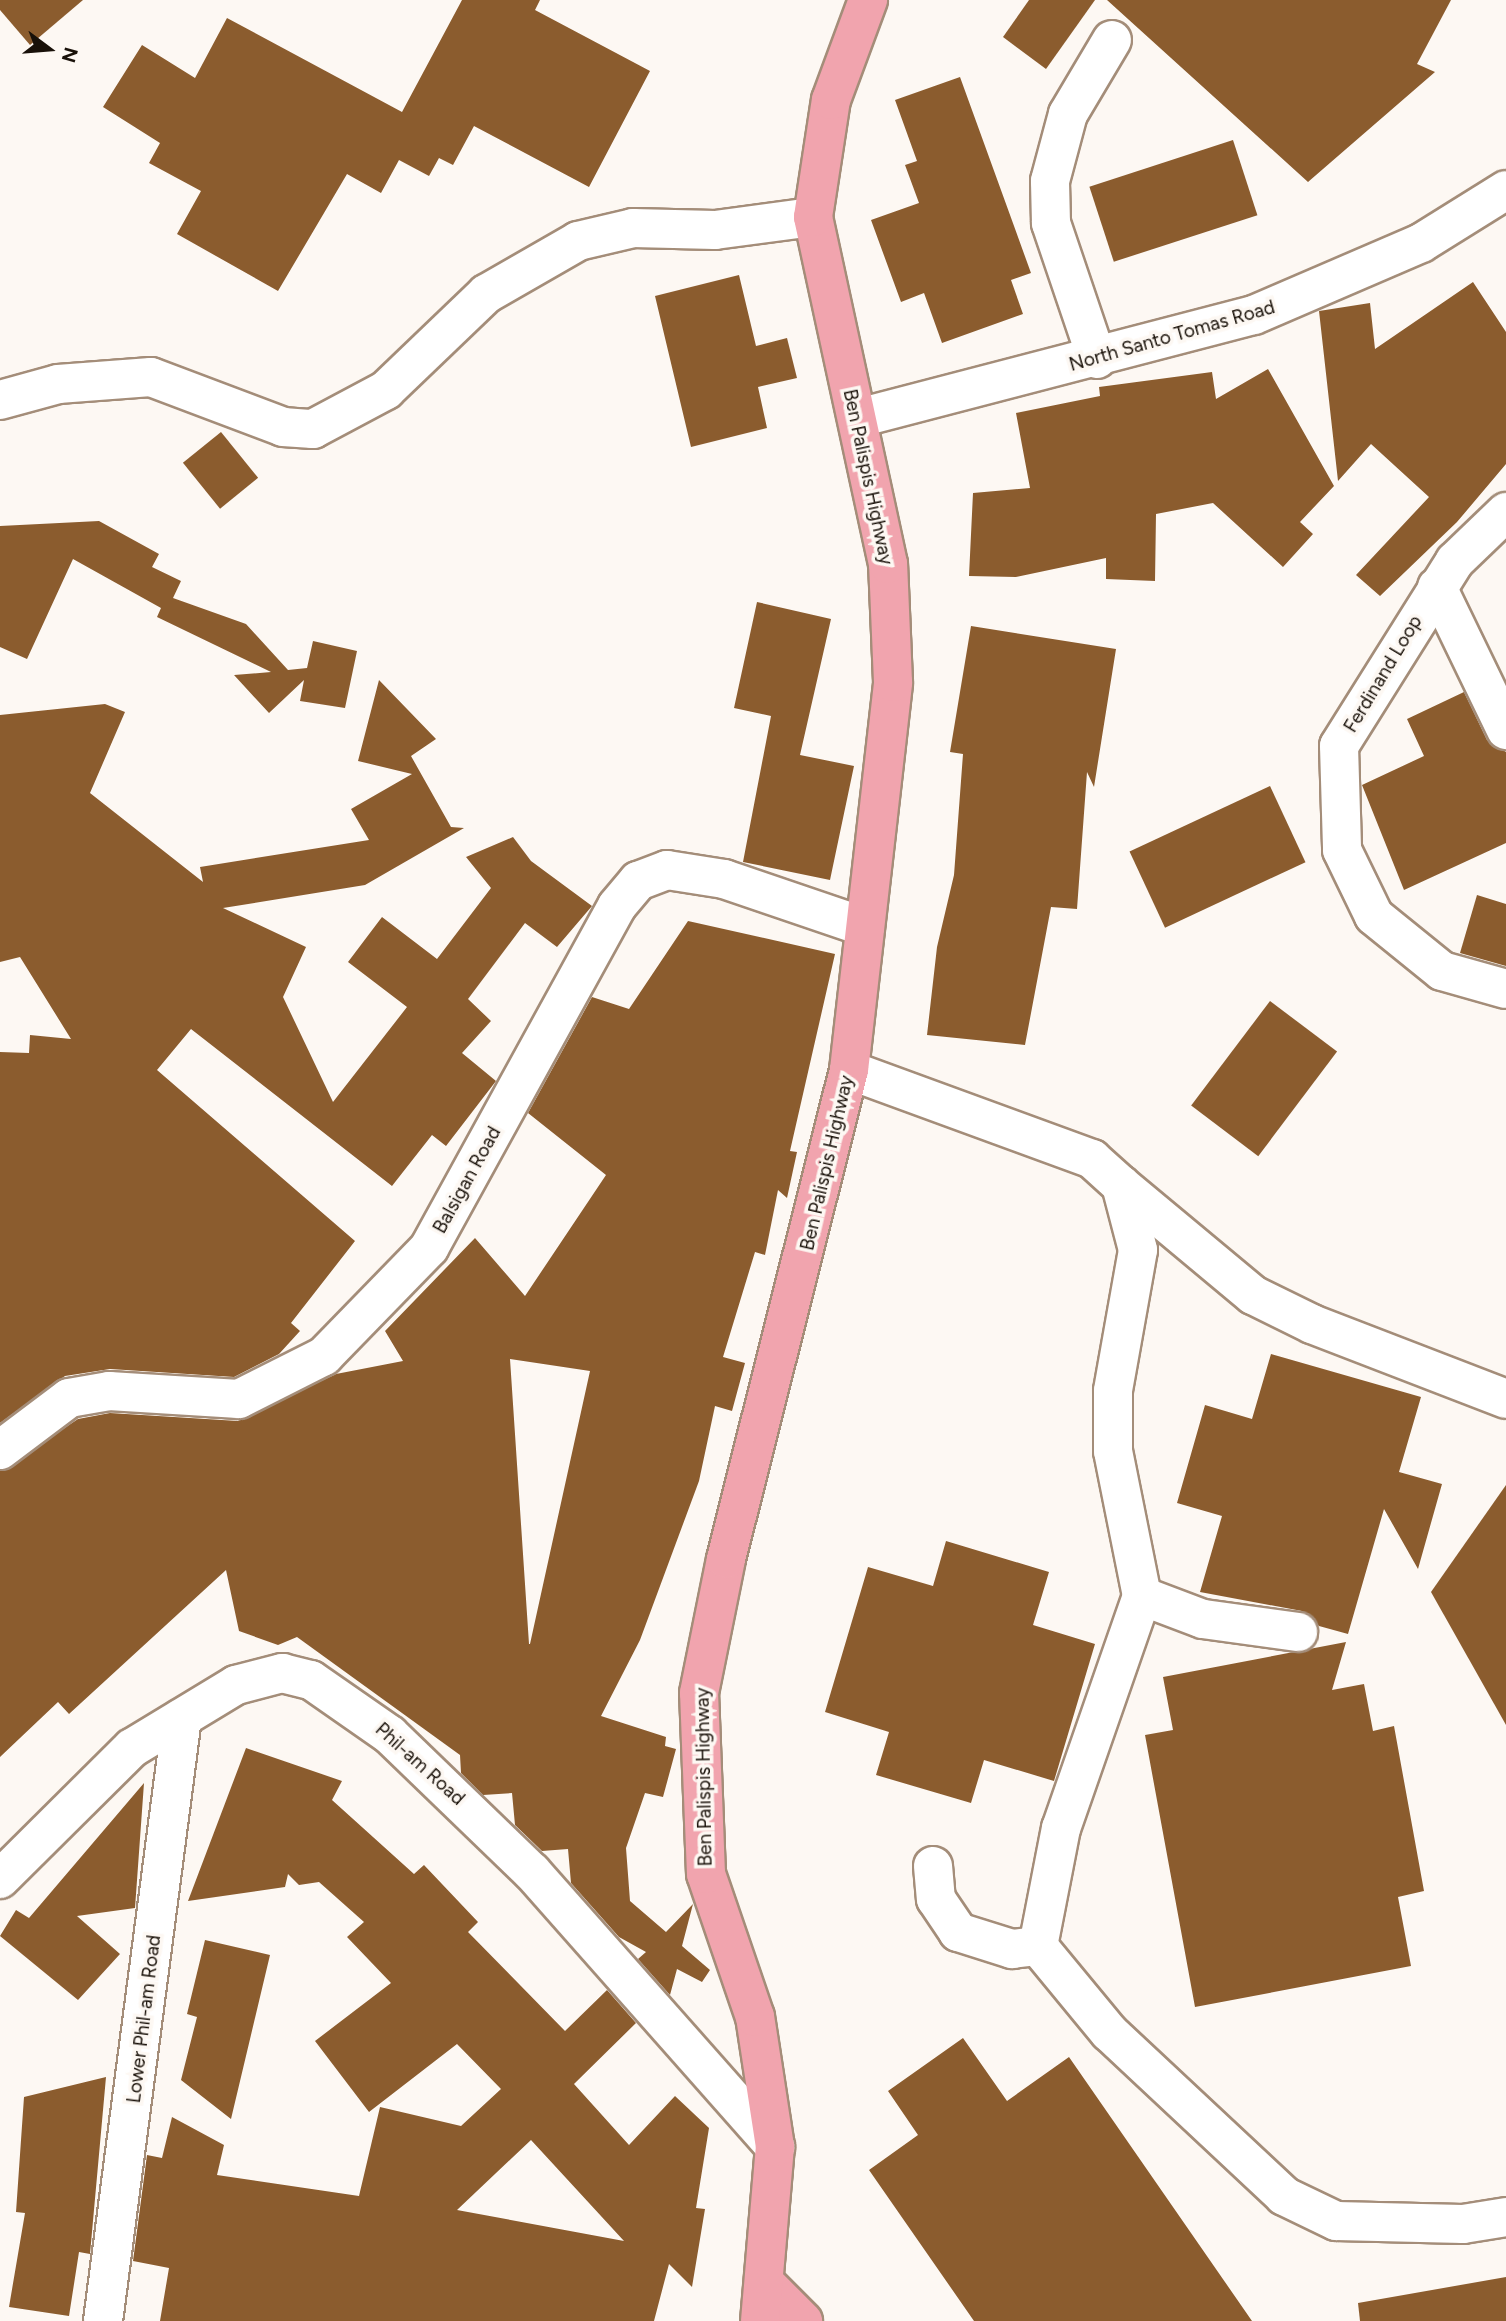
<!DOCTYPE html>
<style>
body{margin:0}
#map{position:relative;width:1506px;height:2321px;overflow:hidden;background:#fdf8f3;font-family:Figtree,sans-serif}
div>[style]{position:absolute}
.building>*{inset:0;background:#8b5c2e;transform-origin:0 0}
.roads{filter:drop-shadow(2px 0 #a48d79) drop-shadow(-2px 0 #a48d79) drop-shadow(0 2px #a48d79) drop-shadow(0 -2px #a48d79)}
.minor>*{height:38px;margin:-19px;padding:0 19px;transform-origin:19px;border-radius:19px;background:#fff}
.major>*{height:38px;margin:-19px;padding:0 19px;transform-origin:19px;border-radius:19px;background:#f1a4ae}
span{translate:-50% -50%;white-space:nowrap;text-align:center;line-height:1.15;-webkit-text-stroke:7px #fdf8f3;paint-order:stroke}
.street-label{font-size:19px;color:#191109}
.north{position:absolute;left:14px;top:14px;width:70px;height:70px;-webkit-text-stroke:5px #fdf8f3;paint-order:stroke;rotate:106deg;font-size:19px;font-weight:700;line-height:28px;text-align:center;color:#191109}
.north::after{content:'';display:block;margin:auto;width:24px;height:32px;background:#191109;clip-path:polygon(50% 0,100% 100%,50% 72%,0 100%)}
</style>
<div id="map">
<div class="building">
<i style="clip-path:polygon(0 0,83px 0,30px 45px,0 10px)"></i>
<i style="clip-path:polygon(462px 0,540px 0,535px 10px,650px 71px,589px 187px,474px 126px,453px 165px,439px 158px,429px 176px,399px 160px,381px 193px,347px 174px,278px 291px,177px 234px,201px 191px,149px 163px,160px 143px,103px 107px,142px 45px,195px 78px,227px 18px,402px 112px)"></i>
<i style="clip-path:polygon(1029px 0,1095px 0,1046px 69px,1003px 37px)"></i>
<i style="clip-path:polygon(1107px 0,1451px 0,1417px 64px,1435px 72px,1308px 182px)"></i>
<i style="clip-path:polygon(960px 77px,1031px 273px,1011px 280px,1023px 314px,942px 343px,924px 293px,901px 302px,871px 220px,919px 203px,905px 165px,917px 161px,895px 100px)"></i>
<i style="left:1233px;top:140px;width:79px;height:151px;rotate:72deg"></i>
<i style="clip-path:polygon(739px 275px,756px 346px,787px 338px,797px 378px,758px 387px,767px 428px,691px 447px,655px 296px)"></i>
<i style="clip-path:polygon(1473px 282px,1506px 332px,1506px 464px,1457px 522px,1380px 596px,1356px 575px,1429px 497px,1371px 444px,1338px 481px,1319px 311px,1370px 303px,1375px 349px)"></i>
<i style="clip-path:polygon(1268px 369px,1334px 486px,1300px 522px,1313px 534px,1283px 567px,1213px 503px,1156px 514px,1155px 581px,1106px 579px,1106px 558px,1016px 577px,969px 576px,973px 493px,1030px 488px,1016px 413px,1100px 396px,1099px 387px,1212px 372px,1216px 399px)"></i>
<i style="left:221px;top:432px;width:59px;height:49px;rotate:51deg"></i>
<i style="clip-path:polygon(99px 521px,159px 554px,152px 567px,181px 581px,173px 598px,246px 624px,288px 670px,307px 668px,313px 641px,357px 651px,345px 708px,300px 701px,304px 680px,269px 713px,234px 675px,271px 672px,157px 617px,161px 608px,73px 559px,27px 659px,0 647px,0 526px)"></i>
<i style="clip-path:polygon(757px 602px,831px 619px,800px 755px,854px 766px,830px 880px,743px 862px,771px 716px,734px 708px)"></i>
<i style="clip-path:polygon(971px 626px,1116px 649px,1094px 787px,1087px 772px,1077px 909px,1051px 907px,1025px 1045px,927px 1035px,937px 947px,954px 875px,963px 754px,950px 752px)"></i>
<i style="clip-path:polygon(379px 680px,436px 739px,411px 756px,451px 827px,464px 828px,365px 885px,223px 908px,306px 947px,283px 997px,333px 1102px,407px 1007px,348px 962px,382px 917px,437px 959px,491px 888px,466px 857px,513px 837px,531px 861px,592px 906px,557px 947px,525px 923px,468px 999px,491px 1021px,462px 1053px,496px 1081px,446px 1146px,432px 1135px,392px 1186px,191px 1029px,157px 1070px,355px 1241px,291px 1323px,300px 1331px,279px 1354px,234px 1377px,110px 1369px,65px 1376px,0 1423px,0 1052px,29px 1053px,30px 1035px,71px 1039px,20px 957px,0 962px,0 715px,105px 704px,125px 712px,90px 793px,203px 882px,200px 867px,369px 840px,351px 809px,412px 774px,358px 761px)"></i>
<i style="clip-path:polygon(1464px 692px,1487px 740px,1506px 752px,1506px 843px,1404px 890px,1362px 785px,1424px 756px,1407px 719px)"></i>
<i style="left:1270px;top:786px;width:84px;height:155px;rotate:65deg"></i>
<i style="clip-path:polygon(1477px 895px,1506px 904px,1506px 966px,1460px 953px)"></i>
<i style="clip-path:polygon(evenodd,688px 921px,835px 954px,790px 1151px,797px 1152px,787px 1198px,778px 1190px,765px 1255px,755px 1252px,723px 1357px,745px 1363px,732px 1411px,715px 1406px,699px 1481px,640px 1640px,601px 1716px,666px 1737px,665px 1746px,676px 1749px,663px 1797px,645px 1793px,626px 1848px,630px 1901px,666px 1932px,693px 1904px,682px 1946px,710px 1970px,702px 1982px,677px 1969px,670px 1995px,638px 1959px,646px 1952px,619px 1937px,571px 1883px,568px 1849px,542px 1851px,515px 1825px,512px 1793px,483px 1795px,461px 1773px,460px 1755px,297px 1637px,278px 1645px,239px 1631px,226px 1570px,69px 1714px,58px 1702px,0 1757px,0 1471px,78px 1419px,110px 1413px,238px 1421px,336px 1374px,403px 1361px,385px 1331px,475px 1238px,525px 1296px,606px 1175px,528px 1113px,592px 997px,629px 1009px,688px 921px,510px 1359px,590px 1371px,530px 1644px,529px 1644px,510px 1359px)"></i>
<i style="left:1270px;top:1001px;width:84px;height:131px;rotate:37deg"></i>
<i style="clip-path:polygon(1271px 1354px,1421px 1397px,1399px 1472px,1442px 1484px,1418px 1569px,1384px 1509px,1348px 1634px,1319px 1626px,1302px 1611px,1200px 1592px,1222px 1516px,1177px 1503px,1205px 1405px,1252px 1419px)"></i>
<i style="clip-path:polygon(1506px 1485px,1506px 1725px,1431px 1592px)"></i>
<i style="clip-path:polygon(946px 1541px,1049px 1572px,1033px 1625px,1095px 1644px,1054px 1781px,984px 1760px,971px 1803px,876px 1775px,889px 1732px,825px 1712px,868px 1567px,933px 1586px)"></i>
<i style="clip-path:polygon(1346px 1642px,1332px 1690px,1364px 1684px,1373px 1731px,1394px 1726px,1424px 1891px,1398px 1897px,1411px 1966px,1195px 2007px,1145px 1735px,1173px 1730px,1163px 1677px)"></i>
<i style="clip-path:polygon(evenodd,246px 1748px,342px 1781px,332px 1800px,414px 1874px,424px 1865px,478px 1922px,468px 1932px,565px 2031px,607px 1990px,636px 2023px,574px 2084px,629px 2145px,675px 2096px,709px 2128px,696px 2208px,705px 2209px,692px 2287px,669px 2264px,654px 2321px,160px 2321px,169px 2268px,133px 2261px,147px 2155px,162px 2158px,172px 2117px,224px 2145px,217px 2175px,359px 2196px,380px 2107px,461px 2126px,501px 2089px,457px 2044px,369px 2112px,315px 2041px,391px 1983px,347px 1937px,364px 1922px,319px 1882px,299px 1885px,288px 1874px,285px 1887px,188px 1901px,246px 1748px,531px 2140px,624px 2241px,457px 2210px,531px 2140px)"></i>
<i style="clip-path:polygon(144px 1783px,135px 1908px,77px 1916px,120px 1954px,78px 2000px,0 1936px,16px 1910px,29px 1918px)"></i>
<i style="clip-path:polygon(205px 1940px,270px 1955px,231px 2119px,181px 2080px,197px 2017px,187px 2014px)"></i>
<i style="clip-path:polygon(963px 2038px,1007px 2101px,1069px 2057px,1252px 2321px,974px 2321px,869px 2170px,918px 2135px,888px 2091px)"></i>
<i style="clip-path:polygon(106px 2077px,90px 2254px,79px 2252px,69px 2316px,9px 2307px,25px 2213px,16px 2212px,24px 2097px)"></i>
<i style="clip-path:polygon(1506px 2277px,1506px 2321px,1360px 2321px,1358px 2303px)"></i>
</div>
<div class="roads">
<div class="minor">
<i style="left:1097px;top:359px;width:144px;rotate:-108.7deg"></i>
<i style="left:1051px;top:223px;width:42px;rotate:-91.4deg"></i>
<i style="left:1050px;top:181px;width:69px;rotate:-75deg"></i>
<i style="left:1068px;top:114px;width:86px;rotate:-59.3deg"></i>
<i style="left:0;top:400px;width:60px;rotate:-15.4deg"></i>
<i style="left:58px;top:384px;width:93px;rotate:-4.3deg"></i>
<i style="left:151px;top:377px;width:141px;rotate:20.7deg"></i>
<i style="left:283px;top:427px;width:30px;rotate:4deg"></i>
<i style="left:313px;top:429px;width:83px;rotate:-28.1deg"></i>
<i style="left:386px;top:390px;width:139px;rotate:-43.8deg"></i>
<i style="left:486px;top:294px;width:106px;rotate:-29.9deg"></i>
<i style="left:578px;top:241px;width:57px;rotate:-13.3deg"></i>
<i style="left:633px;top:228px;width:82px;rotate:1.4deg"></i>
<i style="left:715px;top:230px;width:99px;rotate:-7.6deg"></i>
<i style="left:858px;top:418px;width:409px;rotate:-14.6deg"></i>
<i style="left:1254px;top:315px;width:182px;rotate:-23.3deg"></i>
<i style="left:1421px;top:243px;width:100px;rotate:-31.9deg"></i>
<i style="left:1506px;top:512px;width:71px;rotate:136.1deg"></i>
<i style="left:1455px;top:561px;width:218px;rotate:122.1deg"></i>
<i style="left:1339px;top:746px;width:104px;rotate:88.3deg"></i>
<i style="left:1342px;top:850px;width:73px;rotate:64.1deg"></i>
<i style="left:1374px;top:916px;width:87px;rotate:39deg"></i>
<i style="left:1442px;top:971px;width:66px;rotate:15.7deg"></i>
<i style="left:1437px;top:587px;width:159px;rotate:64.2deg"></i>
<i style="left:849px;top:1070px;width:259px;rotate:20.1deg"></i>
<i style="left:1092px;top:1159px;width:39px;rotate:42deg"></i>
<i style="left:1121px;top:1185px;width:67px;rotate:75.3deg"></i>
<i style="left:1138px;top:1250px;width:143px;rotate:100.1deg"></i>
<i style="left:1113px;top:1391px;width:60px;rotate:90deg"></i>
<i style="left:1113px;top:1451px;width:148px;rotate:78.7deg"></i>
<i style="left:1142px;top:1596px;width:246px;rotate:109.2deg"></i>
<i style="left:1061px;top:1828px;width:120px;rotate:101deg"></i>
<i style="left:1038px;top:1946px;width:112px;rotate:50.5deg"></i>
<i style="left:1109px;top:2032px;width:240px;rotate:43.1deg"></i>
<i style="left:1284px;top:2196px;width:58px;rotate:25.7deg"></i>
<i style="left:1336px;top:2221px;width:127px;rotate:1.4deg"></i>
<i style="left:1463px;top:2224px;width:44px;rotate:-9.2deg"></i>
<i style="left:1121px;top:1185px;width:172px;rotate:39.8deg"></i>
<i style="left:1253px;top:1295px;width:66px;rotate:26.2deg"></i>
<i style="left:1312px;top:1324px;width:208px;rotate:21.1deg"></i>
<i style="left:0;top:1450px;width:86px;rotate:-37deg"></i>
<i style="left:69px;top:1398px;width:41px;rotate:-9.9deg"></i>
<i style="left:109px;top:1391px;width:130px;rotate:3.5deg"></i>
<i style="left:239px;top:1399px;width:95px;rotate:-26.8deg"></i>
<i style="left:324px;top:1356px;width:151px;rotate:-45.8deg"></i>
<i style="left:429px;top:1248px;width:390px;rotate:-61.2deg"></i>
<i style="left:617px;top:906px;width:33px;rotate:-50deg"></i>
<i style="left:638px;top:881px;width:31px;rotate:-21deg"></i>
<i style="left:667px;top:870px;width:58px;rotate:9deg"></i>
<i style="left:724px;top:879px;width:149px;rotate:18.8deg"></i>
<i style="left:1142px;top:1596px;width:65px;rotate:20.7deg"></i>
<i style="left:1203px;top:1619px;width:96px;rotate:7.8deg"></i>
<i style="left:933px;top:1866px;width:33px;rotate:85deg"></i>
<i style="left:936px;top:1899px;width:40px;rotate:56deg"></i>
<i style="left:958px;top:1932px;width:57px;rotate:17.5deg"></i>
<i style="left:1012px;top:1949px;width:26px;rotate:-7deg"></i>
<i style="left:0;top:1879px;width:186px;rotate:-44.8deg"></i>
<i style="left:132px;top:1748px;width:122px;rotate:-31.2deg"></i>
<i style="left:236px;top:1685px;width:48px;rotate:-14.6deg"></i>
<i style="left:282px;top:1673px;width:30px;rotate:14deg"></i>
<i style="left:311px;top:1680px;width:96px;rotate:34.8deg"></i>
<i style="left:390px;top:1735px;width:197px;rotate:44deg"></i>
<i style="left:532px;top:1872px;width:367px;rotate:48.5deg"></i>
<i style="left:103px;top:2321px;width:608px;rotate:-82.54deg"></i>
</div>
<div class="major">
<i style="left:765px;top:2283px;width:54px;rotate:45deg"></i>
<i style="left:760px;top:2321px;width:175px;rotate:-85.1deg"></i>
<i style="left:775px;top:2147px;width:132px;rotate:-98.7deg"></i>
<i style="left:755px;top:2017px;width:151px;rotate:-108.9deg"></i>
<i style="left:706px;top:1874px;width:181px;rotate:-92.2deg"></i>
<i style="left:699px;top:1693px;width:137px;rotate:-78.6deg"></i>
<i style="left:726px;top:1559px;width:504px;rotate:-75.88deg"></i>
<i style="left:849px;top:1070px;width:390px;rotate:-83.5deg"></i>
<i style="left:893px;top:682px;width:118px;rotate:-92.4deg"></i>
<i style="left:888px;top:564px;width:355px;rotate:-102.2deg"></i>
<i style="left:813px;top:217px;width:118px;rotate:-81.3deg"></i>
<i style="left:831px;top:100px;width:107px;rotate:-69.7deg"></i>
</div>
</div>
<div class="street-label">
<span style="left:1172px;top:336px;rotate:-16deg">North Santo Tomas Road</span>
<span style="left:868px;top:477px;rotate:78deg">Ben Palispis Highway</span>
<span style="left:1383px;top:674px;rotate:-59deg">Ferdinand Loop</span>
<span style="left:827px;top:1163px;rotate:-77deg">Ben Palispis Highway</span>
<span style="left:467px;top:1180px;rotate:-61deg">Balsigan Road</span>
<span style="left:420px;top:1764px;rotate:42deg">Phil-am Road</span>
<span style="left:704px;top:1777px;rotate:-91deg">Ben Palispis Highway</span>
<span style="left:144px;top:2019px;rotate:-83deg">Lower Phil-am Road</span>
</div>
<div class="north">N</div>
</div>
